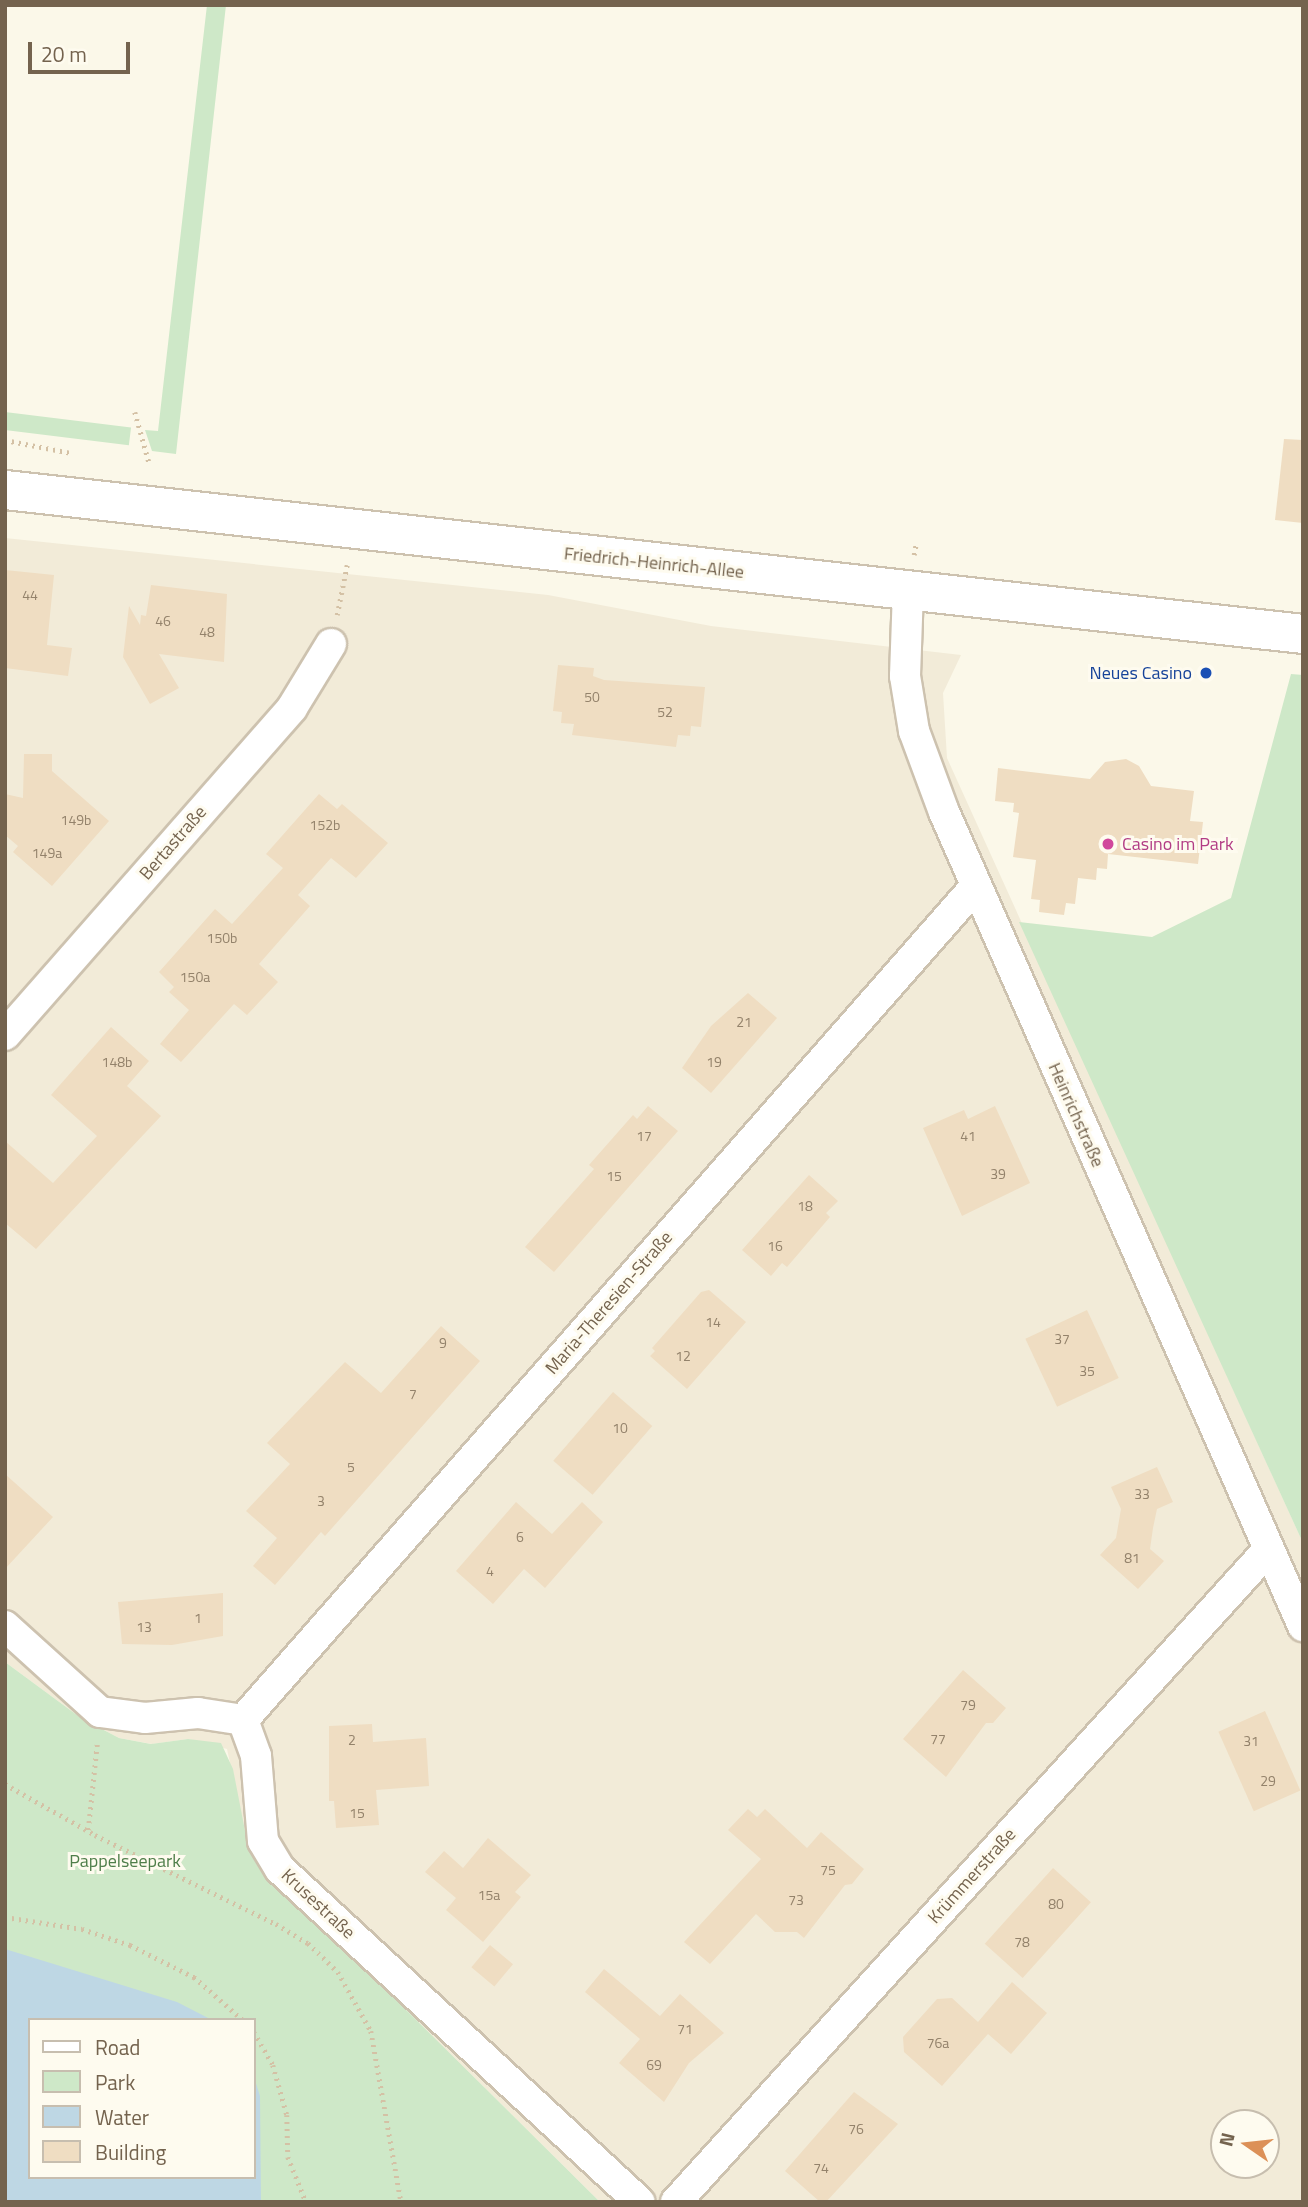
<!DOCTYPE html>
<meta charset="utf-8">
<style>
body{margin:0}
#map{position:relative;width:1308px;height:2207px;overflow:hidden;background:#fbf8e9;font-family:"Titillium Web",sans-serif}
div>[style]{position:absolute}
.residential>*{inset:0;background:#f2ebd8}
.green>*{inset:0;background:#cee8c8;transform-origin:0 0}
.water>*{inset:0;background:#bed7e4}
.building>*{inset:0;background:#efddc2;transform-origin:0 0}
.path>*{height:4.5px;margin-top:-2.25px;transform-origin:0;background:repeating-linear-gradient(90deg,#d4c1a5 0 2px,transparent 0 7px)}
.roads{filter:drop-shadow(2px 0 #cdc2af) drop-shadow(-2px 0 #cdc2af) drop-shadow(0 2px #cdc2af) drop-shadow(0 -2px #cdc2af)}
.street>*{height:30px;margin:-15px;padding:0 15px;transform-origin:15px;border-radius:15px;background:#fff}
.secondary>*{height:38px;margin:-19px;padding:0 19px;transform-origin:19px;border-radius:19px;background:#fff}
.dots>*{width:19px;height:19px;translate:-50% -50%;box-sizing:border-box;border:4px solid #fefbef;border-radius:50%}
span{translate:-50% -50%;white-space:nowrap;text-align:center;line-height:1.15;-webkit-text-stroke:6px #fefbef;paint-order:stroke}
.number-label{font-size:14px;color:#93826b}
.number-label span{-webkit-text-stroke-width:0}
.street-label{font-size:18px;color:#74634e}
.transit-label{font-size:18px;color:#164399}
.right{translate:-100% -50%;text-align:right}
.hotel-label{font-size:18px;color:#b23c85}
.left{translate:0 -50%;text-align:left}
.park-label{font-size:18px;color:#4f7e4a}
.frame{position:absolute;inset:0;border:7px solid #74634e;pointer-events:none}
.legend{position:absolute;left:28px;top:2018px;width:228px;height:161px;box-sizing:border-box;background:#fefbef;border:2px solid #c7beaf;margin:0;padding:9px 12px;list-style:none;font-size:21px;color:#74634e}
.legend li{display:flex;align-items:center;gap:14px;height:35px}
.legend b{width:35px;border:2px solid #c7beaf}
.north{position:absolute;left:1210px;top:2109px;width:70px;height:70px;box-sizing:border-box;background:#fefbef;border:2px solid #c7beaf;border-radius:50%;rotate:284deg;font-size:19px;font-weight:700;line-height:28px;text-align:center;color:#74634e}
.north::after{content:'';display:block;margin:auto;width:24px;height:32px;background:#dc9057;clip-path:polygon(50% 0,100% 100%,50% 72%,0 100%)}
.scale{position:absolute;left:28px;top:42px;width:102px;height:32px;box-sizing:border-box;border:4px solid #74634e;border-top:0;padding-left:9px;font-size:21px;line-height:24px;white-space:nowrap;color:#74634e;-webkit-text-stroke:5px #fefbef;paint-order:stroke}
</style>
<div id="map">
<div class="residential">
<i style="clip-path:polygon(evenodd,5px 538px,548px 595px,711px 626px,961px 655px,943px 693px,947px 758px,1303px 1543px,1303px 2202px,600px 2202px,268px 1873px,248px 1846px,227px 1749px,188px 1739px,152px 1744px,119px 1738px,81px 1718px,5px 1662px,5px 538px,1224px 2123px,1266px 2123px,1266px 2165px,1224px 2165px,1224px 2123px)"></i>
</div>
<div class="green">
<i style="clip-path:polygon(207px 5px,226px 5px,176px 454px,152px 451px,145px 430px,158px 431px)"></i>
<i style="left:5px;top:412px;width:127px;height:18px;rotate:7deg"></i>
<i style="clip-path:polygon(1291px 674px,1303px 675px,1303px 1543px,1019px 922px,1152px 937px,1231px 898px)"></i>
<i style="clip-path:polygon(evenodd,5px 1662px,81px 1718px,119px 1738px,151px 1744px,188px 1739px,221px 1743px,233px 1769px,248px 1846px,268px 1873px,600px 2202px,5px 2202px,5px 1662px,30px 2020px,254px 2020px,254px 2177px,30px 2177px,30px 2020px)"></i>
</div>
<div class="water">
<i style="clip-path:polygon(5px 1949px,177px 2002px,212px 2020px,30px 2020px,30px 2177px,254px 2177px,254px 2077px,260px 2096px,261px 2202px,5px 2202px)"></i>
</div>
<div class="building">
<i style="clip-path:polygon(1284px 439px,1303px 440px,1303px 523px,1275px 520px)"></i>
<i style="clip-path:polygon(5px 570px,54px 575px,47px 645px,72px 648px,68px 676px,5px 668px)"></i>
<i style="clip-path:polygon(151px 585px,227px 594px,224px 662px,159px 654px,179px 688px,150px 704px,123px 657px,129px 606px,140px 625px,141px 615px,146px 616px)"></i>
<i style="clip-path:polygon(558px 665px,594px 668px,593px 676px,604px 680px,705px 687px,701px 727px,691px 726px,690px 736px,678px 735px,676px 747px,572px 735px,574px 724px,561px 723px,562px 712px,553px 711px)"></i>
<i style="clip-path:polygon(24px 754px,52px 754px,52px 771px,109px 821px,52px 886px,13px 852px,18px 846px,5px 835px,5px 794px,23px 798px)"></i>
<i style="clip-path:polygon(1126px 759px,1139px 766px,1151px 786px,1194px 791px,1190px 821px,1203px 822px,1198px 864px,1108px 854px,1107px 869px,1097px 868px,1096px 880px,1078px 878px,1075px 904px,1066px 903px,1064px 915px,1039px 912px,1040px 900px,1031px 899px,1036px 860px,1013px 857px,1019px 813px,1013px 812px,1014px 803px,995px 801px,998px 768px,1090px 779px,1105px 762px)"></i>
<i style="clip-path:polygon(319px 794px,337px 809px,342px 804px,388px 843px,356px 878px,331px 858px,298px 895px,310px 906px,259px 964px,278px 982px,247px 1015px,234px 1004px,181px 1062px,160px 1044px,189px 1010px,169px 992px,174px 987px,159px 972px,215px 909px,232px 924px,283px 868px,266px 854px)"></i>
<i style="clip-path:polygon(748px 993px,777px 1018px,711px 1093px,682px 1068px,711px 1026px)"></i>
<i style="clip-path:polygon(111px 1027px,149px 1061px,127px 1086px,161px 1116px,36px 1249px,5px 1223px,5px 1141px,53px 1183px,97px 1136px,51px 1095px)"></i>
<i style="clip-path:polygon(648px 1106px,678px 1131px,554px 1272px,525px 1247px,594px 1169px,589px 1165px,633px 1115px,637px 1119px)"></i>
<i style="clip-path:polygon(995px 1106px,1030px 1183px,962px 1216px,923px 1128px,964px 1110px,968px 1119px)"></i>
<i style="clip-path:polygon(809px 1175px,838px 1201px,826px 1213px,830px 1217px,787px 1267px,782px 1263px,771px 1276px,742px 1250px)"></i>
<i style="clip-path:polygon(709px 1290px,746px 1322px,687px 1389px,650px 1356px,655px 1351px,652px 1348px,701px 1292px)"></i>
<i style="left:1087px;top:1310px;width:75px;height:68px;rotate:65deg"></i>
<i style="clip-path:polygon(441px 1326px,480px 1361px,325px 1536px,321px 1532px,275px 1585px,253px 1566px,277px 1538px,246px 1511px,290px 1464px,267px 1443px,345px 1362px,381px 1393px)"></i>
<i style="left:613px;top:1392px;width:52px;height:91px;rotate:41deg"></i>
<i style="clip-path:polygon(1157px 1467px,1173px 1502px,1157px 1509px,1153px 1528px,1150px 1549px,1164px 1561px,1138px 1589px,1100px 1555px,1116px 1538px,1121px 1509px,1111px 1487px)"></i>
<i style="clip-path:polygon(5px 1474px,53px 1517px,5px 1569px)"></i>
<i style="clip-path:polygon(516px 1502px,552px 1534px,582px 1502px,603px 1522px,545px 1588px,524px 1569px,493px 1604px,456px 1571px)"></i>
<i style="clip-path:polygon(223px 1593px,223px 1636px,172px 1645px,122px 1644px,118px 1602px)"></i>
<i style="clip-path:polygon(963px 1670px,1006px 1708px,993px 1723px,986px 1723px,946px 1777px,903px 1739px)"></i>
<i style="left:1265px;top:1711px;width:87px;height:51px;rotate:66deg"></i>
<i style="clip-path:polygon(372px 1724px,373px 1742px,426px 1738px,429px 1786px,376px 1790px,379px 1825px,336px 1828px,334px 1801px,329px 1801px,329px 1726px)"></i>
<i style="clip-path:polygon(748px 1809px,757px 1817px,765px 1809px,807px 1848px,821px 1832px,864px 1869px,852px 1884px,845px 1885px,804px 1938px,797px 1932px,775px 1932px,756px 1914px,710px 1964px,684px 1942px,761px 1859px,728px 1830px)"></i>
<i style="clip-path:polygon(488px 1838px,531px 1875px,515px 1892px,521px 1897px,483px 1942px,446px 1910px,456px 1898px,425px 1872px,444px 1851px,463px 1868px)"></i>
<i style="left:1053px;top:1868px;width:51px;height:102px;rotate:42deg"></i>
<i style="left:490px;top:1945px;width:30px;height:29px;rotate:40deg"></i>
<i style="clip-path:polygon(604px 1969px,660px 2016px,680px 1994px,724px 2033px,689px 2063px,664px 2102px,619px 2063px,640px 2039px,585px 1992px)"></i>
<i style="clip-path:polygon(1012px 1982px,1047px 2013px,1011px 2054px,988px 2034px,942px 2086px,904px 2052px,903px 2037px,937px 1999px,952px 1998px,978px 2022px)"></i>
<i style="clip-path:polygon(854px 2092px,898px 2124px,826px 2202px,820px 2202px,785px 2171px)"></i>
</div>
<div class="path">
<i style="left:135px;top:412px;width:52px;rotate:74.4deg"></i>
<i style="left:5px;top:440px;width:67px;rotate:11.1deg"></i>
<i style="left:914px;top:555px;width:11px;rotate:-80deg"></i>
<i style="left:337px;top:615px;width:51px;rotate:-78.7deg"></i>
<i style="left:5px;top:1784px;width:103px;rotate:29.5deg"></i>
<i style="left:95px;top:1835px;width:202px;rotate:26.2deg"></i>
<i style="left:276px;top:1924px;width:37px;rotate:31deg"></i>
<i style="left:308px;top:1943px;width:42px;rotate:44deg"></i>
<i style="left:338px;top:1972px;width:68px;rotate:60.8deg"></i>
<i style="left:371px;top:2031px;width:174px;rotate:80deg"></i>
<i style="left:88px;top:1830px;width:86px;rotate:-84deg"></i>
<i style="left:5px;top:1917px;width:78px;rotate:8.9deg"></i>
<i style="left:82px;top:1929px;width:51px;rotate:18.4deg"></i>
<i style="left:130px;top:1945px;width:72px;rotate:26.6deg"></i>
<i style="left:194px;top:1977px;width:65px;rotate:41.3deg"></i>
<i style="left:254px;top:2032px;width:38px;rotate:60deg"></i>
<i style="left:273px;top:2065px;width:52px;rotate:74.4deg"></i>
<i style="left:287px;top:2115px;width:42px;rotate:88.6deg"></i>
<i style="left:288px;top:2157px;width:48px;rotate:68.2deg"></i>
</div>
<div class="roads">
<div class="street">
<i style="left:908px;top:590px;width:86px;rotate:92deg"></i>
<i style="left:905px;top:676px;width:56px;rotate:80.7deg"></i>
<i style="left:914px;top:731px;width:86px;rotate:69.7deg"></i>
<i style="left:944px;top:812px;width:890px;rotate:66.2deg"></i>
<i style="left:5px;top:1035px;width:435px;rotate:-48.7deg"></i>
<i style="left:292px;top:708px;width:75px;rotate:-58.6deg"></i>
<i style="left:5px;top:1626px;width:128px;rotate:42.2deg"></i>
<i style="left:100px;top:1712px;width:45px;rotate:7.6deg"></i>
<i style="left:145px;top:1718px;width:53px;rotate:-5.4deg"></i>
<i style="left:198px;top:1713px;width:46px;rotate:8.8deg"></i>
<i style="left:243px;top:1720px;width:38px;rotate:70deg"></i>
<i style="left:256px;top:1756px;width:85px;rotate:85.3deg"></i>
<i style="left:263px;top:1841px;width:33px;rotate:59deg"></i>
<i style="left:280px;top:1869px;width:490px;rotate:42.8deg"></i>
<i style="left:243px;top:1720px;width:1109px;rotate:-48.69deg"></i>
<i style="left:676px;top:2202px;width:881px;rotate:-47.76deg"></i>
</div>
<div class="secondary">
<i style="left:5px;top:490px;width:1306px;rotate:6.33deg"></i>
</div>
</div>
<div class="dots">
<i style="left:1206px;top:673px;background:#1a4fb4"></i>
<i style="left:1108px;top:844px;background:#d1479c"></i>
</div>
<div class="number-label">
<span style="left:30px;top:595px">44</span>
<span style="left:163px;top:621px">46</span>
<span style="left:207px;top:632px">48</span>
<span style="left:592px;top:697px">50</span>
<span style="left:665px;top:712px">52</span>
<span style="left:76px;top:820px">149b</span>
<span style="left:325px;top:825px">152b</span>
<span style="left:47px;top:853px">149a</span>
<span style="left:222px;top:938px">150b</span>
<span style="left:195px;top:977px">150a</span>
<span style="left:744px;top:1022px">21</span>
<span style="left:117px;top:1062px">148b</span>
<span style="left:714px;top:1062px">19</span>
<span style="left:644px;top:1136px">17</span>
<span style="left:968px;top:1136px">41</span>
<span style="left:998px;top:1174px">39</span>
<span style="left:614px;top:1176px">15</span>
<span style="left:805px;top:1206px">18</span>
<span style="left:775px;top:1246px">16</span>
<span style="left:713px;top:1322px">14</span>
<span style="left:1062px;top:1339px">37</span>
<span style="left:443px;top:1343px">9</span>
<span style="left:683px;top:1356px">12</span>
<span style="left:1087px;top:1371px">35</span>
<span style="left:413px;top:1394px">7</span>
<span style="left:620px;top:1428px">10</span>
<span style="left:351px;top:1467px">5</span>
<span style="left:1142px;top:1494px">33</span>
<span style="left:321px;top:1501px">3</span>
<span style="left:520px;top:1537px">6</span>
<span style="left:1132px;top:1558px">81</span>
<span style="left:490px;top:1571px">4</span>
<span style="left:198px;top:1618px">1</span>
<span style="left:144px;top:1627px">13</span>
<span style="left:968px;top:1705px">79</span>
<span style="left:938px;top:1739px">77</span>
<span style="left:352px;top:1740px">2</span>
<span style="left:1251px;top:1741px">31</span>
<span style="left:1268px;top:1781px">29</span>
<span style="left:357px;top:1813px">15</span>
<span style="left:828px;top:1870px">75</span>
<span style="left:489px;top:1895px">15a</span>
<span style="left:796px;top:1900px">73</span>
<span style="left:1056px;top:1904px">80</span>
<span style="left:1022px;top:1942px">78</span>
<span style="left:685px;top:2029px">71</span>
<span style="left:938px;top:2043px">76a</span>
<span style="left:654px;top:2065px">69</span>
<span style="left:856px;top:2129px">76</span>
<span style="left:821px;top:2168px">74</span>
</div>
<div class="street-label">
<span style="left:654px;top:563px;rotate:6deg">Friedrich-Heinrich-Allee</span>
<span style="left:173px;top:843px;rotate:-49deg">Bertastraße</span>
<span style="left:1076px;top:1115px;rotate:66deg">Heinrichstraße</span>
<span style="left:609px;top:1303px;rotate:-49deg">Maria-Theresien-Straße</span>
<span style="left:972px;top:1876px;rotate:-48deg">Krümmerstraße</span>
<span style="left:318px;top:1904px;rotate:43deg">Krusestraße</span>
</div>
<div class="transit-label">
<span class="right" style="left:1192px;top:673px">Neues Casino</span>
</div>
<div class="hotel-label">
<span class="left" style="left:1122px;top:844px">Casino im Park</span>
</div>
<div class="park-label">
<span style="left:125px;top:1861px">Pappelseepark</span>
</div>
<div class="frame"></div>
<ul class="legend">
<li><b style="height:9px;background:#fff"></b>Road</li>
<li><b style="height:19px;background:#cee8c8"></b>Park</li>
<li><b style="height:19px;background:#bed7e4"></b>Water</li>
<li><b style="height:19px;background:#efddc2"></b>Building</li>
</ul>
<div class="north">N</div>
<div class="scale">20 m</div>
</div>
